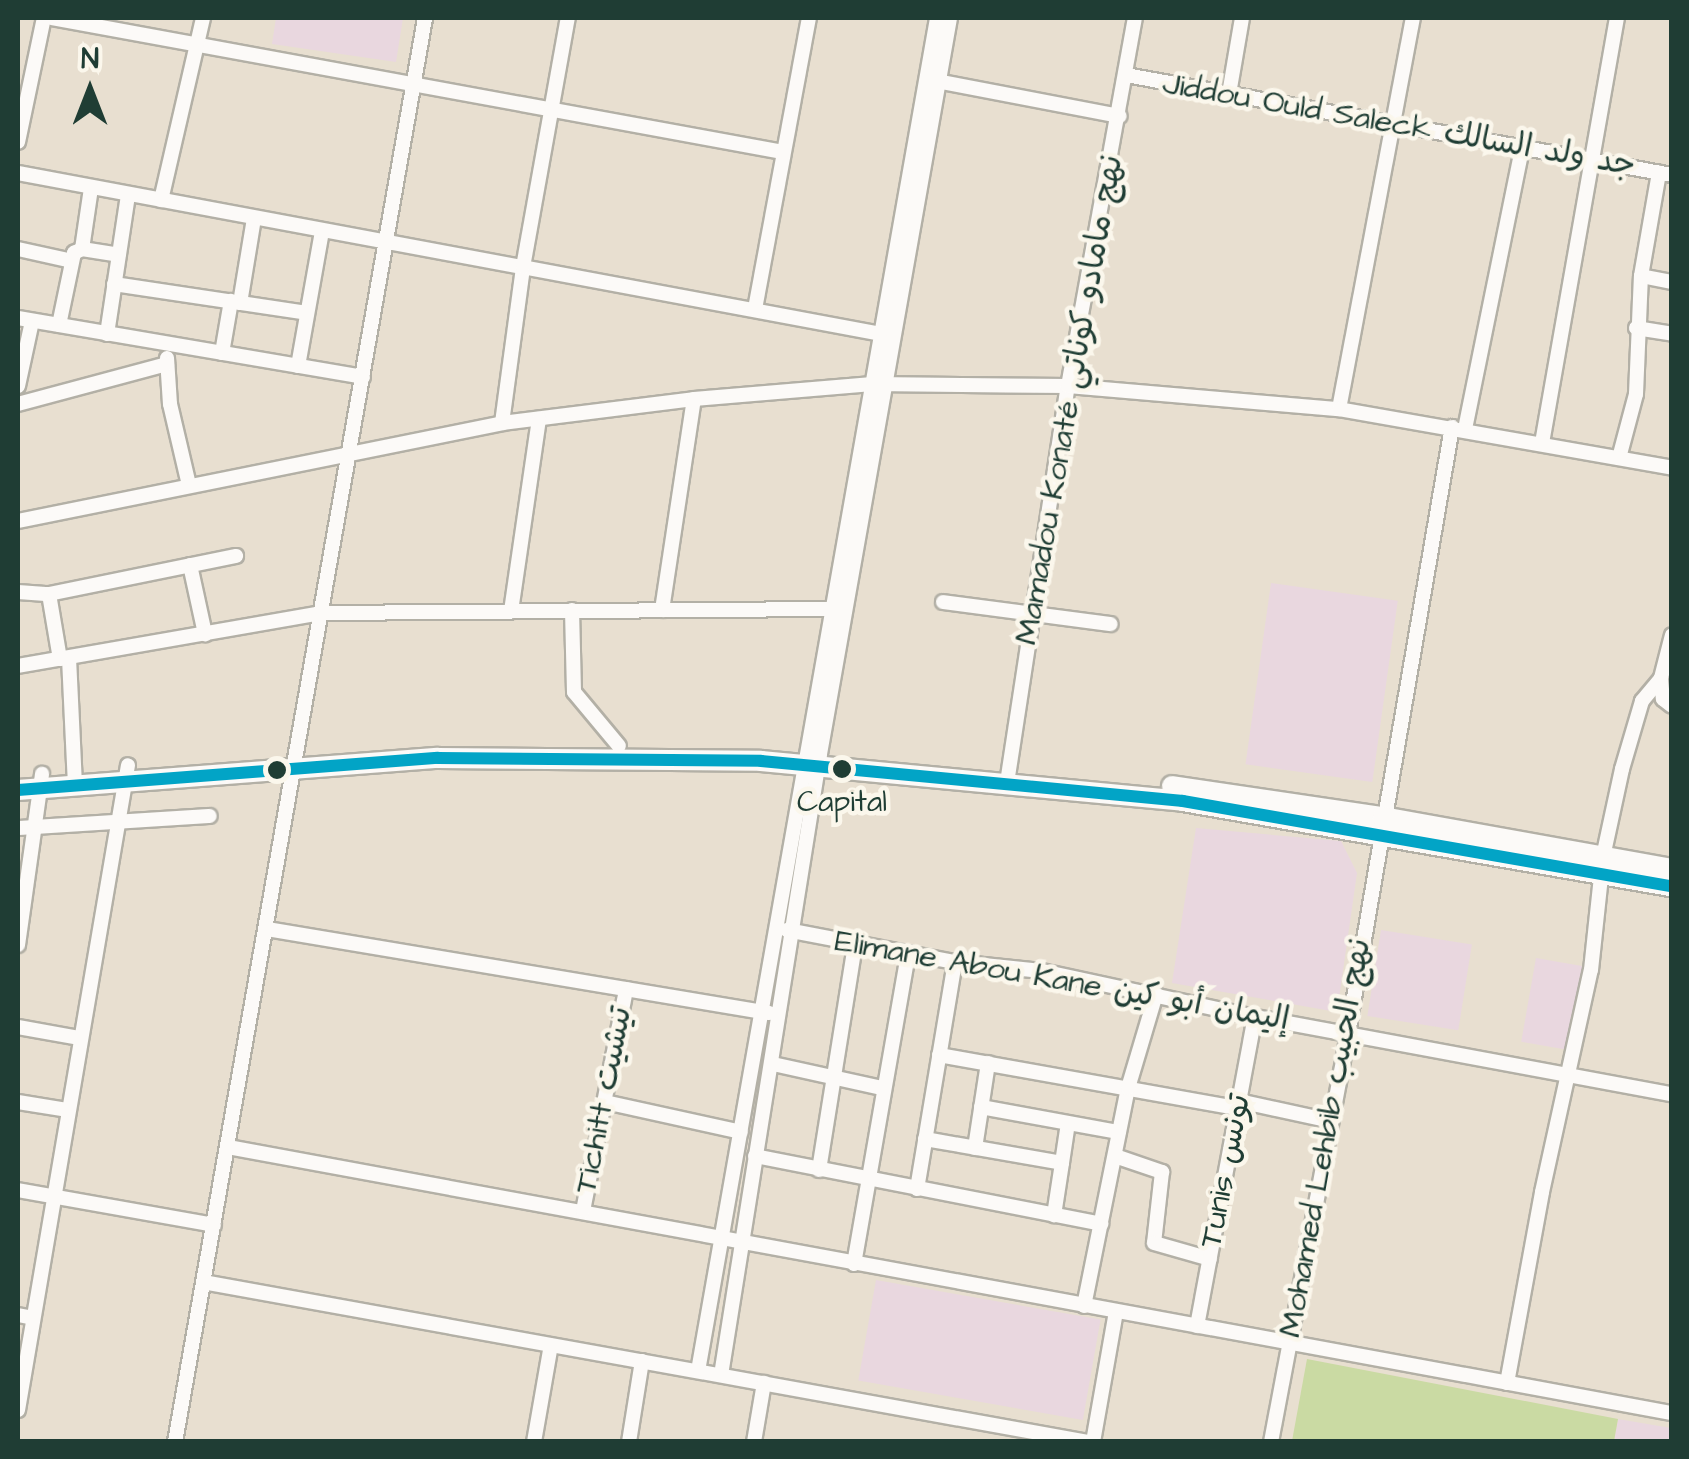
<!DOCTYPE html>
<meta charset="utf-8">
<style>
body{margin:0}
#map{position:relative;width:1689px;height:1459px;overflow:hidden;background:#e8dfd0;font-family:"Architects Daughter","Playpen Sans Arabic",sans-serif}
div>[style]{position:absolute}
.built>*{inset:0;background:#e9d7df;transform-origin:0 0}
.green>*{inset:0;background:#cadaa3}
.roads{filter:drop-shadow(2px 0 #b3b0a6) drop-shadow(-2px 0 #b3b0a6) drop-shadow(0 2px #b3b0a6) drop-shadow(0 -2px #b3b0a6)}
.minor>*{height:14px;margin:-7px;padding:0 7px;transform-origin:7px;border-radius:7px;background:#fcfaf8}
.highway>*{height:20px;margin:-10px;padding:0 10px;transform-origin:10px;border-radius:10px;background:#fcfaf8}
.bus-1>*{height:12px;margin:-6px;padding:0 6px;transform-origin:6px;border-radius:6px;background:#02a4c6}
.dots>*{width:28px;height:28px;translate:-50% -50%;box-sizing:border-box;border:5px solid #fbf7ec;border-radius:50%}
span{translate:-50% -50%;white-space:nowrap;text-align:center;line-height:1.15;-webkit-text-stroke:9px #fbf7ec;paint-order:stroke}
.bus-label{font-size:30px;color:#1f3d34}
.street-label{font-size:32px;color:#1f3d34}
.frame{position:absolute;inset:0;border:20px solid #1f3d34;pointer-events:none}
.north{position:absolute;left:40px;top:40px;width:100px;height:100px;-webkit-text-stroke:8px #fbf7ec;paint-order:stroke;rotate:0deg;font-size:28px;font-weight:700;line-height:40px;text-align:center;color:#1f3d34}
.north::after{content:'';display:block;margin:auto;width:35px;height:45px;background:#1f3d34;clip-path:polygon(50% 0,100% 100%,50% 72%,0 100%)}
</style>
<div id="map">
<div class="built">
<i style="clip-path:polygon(276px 18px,403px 18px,396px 62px,272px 44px)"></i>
<i style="left:1271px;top:583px;width:128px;height:183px;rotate:8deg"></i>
<i style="clip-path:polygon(1196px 828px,1341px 841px,1357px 873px,1337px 1012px,1172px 983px)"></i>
<i style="left:1381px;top:930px;width:92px;height:87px;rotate:9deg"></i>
<i style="left:1536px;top:958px;width:51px;height:85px;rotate:10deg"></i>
<i style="left:876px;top:1280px;width:228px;height:102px;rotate:10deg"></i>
<i style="clip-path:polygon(1618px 1419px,1671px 1428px,1671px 1441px,1614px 1442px)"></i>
</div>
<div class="green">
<i style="clip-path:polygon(1307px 1359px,1618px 1419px,1614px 1441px,1292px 1441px)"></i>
</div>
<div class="roads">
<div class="minor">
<i style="left:52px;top:18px;width:743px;rotate:10.39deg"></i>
<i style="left:1126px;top:75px;width:555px;rotate:10.38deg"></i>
<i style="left:931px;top:80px;width:192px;rotate:10.8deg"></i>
<i style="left:1229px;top:94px;width:77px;rotate:-80.3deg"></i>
<i style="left:18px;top:142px;width:127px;rotate:-78.2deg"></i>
<i style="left:18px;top:173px;width:883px;rotate:10.57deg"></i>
<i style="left:161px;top:200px;width:187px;rotate:-77deg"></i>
<i style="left:18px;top:249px;width:55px;rotate:12.5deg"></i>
<i style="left:82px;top:249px;width:62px;rotate:-81.6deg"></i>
<i style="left:1641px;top:276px;width:32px;rotate:11deg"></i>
<i style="left:114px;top:284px;width:195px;rotate:8.5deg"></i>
<i style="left:240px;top:303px;width:86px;rotate:-80.6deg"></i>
<i style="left:755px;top:309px;width:296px;rotate:-79.5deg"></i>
<i style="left:18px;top:318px;width:350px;rotate:9.7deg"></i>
<i style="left:59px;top:325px;width:74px;rotate:-78.2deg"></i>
<i style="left:74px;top:253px;width:9px;rotate:-27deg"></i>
<i style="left:82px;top:249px;width:37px;rotate:9deg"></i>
<i style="left:1636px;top:328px;width:36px;rotate:9deg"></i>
<i style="left:107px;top:334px;width:141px;rotate:-81.4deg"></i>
<i style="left:222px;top:353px;width:53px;rotate:-80.2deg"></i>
<i style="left:167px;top:358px;width:46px;rotate:86.3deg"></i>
<i style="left:170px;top:404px;width:83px;rotate:76.8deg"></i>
<i style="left:298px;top:366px;width:137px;rotate:-79.9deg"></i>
<i style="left:18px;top:386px;width:66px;rotate:-77.8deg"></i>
<i style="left:18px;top:404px;width:154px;rotate:-15deg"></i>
<i style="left:1339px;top:409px;width:398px;rotate:-79.3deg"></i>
<i style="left:502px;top:423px;width:157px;rotate:-82.3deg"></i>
<i style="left:523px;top:267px;width:253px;rotate:-79.8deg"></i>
<i style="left:1465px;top:429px;width:287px;rotate:-78.5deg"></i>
<i style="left:1542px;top:443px;width:432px;rotate:-80deg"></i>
<i style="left:1619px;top:458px;width:66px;rotate:-75.1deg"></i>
<i style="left:1636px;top:394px;width:118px;rotate:-87.6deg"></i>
<i style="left:1641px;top:276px;width:105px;rotate:-80.1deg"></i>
<i style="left:18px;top:521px;width:494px;rotate:-11.4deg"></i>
<i style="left:502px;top:423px;width:193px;rotate:-7.1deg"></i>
<i style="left:694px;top:399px;width:179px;rotate:-4.8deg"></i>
<i style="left:872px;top:384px;width:196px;rotate:0.6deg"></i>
<i style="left:1068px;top:386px;width:272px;rotate:4.9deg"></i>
<i style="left:1339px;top:409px;width:338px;rotate:10deg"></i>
<i style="left:190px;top:565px;width:71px;rotate:77.7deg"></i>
<i style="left:18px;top:592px;width:31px;rotate:4deg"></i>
<i style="left:49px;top:594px;width:191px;rotate:-11.5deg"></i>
<i style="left:49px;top:594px;width:66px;rotate:80.4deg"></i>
<i style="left:943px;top:602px;width:169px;rotate:7.5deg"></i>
<i style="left:572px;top:610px;width:82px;rotate:88.6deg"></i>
<i style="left:574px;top:692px;width:70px;rotate:50.2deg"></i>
<i style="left:662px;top:610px;width:213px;rotate:-81.4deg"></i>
<i style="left:511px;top:611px;width:194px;rotate:-81.7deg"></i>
<i style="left:69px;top:658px;width:126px;rotate:87.3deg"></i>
<i style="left:18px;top:666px;width:309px;rotate:-9.9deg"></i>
<i style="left:322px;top:613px;width:512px;rotate:-0.45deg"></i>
<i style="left:1661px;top:678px;width:21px;rotate:85deg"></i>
<i style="left:1663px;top:699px;width:11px;rotate:38deg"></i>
<i style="left:1007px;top:783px;width:402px;rotate:-81.3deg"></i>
<i style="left:1068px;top:386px;width:374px;rotate:-79.7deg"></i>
<i style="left:18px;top:828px;width:192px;rotate:-3.6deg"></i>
<i style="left:267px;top:929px;width:509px;rotate:9.5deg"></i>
<i style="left:787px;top:930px;width:171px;rotate:10.8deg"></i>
<i style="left:955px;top:962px;width:87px;rotate:5.9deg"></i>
<i style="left:1042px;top:971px;width:218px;rotate:12.2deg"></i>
<i style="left:1255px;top:1017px;width:424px;rotate:10.5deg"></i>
<i style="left:18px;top:945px;width:173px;rotate:-82deg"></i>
<i style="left:18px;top:1027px;width:63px;rotate:10.1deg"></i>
<i style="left:939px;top:1055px;width:304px;rotate:10.1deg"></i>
<i style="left:773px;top:1064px;width:112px;rotate:12.4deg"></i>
<i style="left:1239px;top:1101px;width:94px;rotate:12.3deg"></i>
<i style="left:18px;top:1102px;width:51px;rotate:9.1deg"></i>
<i style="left:605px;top:1102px;width:139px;rotate:12.4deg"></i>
<i style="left:981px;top:1107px;width:140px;rotate:10.3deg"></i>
<i style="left:925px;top:1139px;width:139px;rotate:9.9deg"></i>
<i style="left:1062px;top:1163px;width:53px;rotate:98.7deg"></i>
<i style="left:228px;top:1147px;width:1468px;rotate:10.44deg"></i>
<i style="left:975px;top:1148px;width:86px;rotate:-81.3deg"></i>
<i style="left:755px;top:1156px;width:353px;rotate:11.1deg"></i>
<i style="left:1115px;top:1156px;width:50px;rotate:18.8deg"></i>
<i style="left:1162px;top:1172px;width:71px;rotate:96.4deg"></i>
<i style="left:1154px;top:1243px;width:58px;rotate:15.9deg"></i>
<i style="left:1062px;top:1163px;width:40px;rotate:-81.5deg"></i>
<i style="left:819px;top:1170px;width:229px;rotate:-80.9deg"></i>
<i style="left:917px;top:1189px;width:230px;rotate:-80.5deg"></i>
<i style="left:18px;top:1190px;width:199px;rotate:10.1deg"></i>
<i style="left:583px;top:1211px;width:226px;rotate:-79deg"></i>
<i style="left:854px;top:1264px;width:315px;rotate:-80.1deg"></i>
<i style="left:203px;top:1282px;width:899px;rotate:10.25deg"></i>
<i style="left:1084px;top:1306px;width:222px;rotate:-78.6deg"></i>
<i style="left:1128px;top:1088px;width:98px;rotate:-73.4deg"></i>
<i style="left:18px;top:1315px;width:15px;rotate:11deg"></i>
<i style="left:1197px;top:1326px;width:314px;rotate:-79.4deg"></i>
<i style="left:698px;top:1371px;width:1374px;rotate:-79.98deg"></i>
<i style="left:721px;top:1375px;width:629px;rotate:-80.94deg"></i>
<i style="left:820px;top:754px;width:747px;rotate:-79.98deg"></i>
<i style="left:1507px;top:1383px;width:194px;rotate:-79.6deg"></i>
<i style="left:1542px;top:1192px;width:227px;rotate:-77.6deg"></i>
<i style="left:1591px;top:970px;width:114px;rotate:-83.9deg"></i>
<i style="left:1603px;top:857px;width:90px;rotate:-77.8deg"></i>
<i style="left:1622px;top:769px;width:71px;rotate:-73.6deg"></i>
<i style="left:1642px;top:701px;width:30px;rotate:-50deg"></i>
<i style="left:1661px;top:678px;width:44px;rotate:-75.7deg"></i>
<i style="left:18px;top:1410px;width:654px;rotate:-80.32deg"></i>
<i style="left:175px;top:1442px;width:1446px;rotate:-80.04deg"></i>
<i style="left:534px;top:1442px;width:98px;rotate:-80.1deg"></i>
<i style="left:629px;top:1442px;width:82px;rotate:-80.9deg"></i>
<i style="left:754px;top:1442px;width:60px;rotate:-80.4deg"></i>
<i style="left:1093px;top:1442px;width:132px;rotate:-80deg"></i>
<i style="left:1271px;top:1442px;width:416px;rotate:-79.3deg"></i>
<i style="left:1348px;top:1033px;width:615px;rotate:-80.26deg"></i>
</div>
<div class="highway">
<i style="left:1172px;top:786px;width:213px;rotate:8.4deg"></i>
<i style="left:1383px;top:817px;width:294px;rotate:10.2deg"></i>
<i style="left:18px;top:790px;width:421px;rotate:-4.4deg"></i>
<i style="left:438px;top:758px;width:323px;rotate:0.5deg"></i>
<i style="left:761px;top:761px;width:424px;rotate:5.4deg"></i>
<i style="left:1183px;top:801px;width:496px;rotate:9.9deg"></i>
</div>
</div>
<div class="bus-1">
<i style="left:18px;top:790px;width:421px;rotate:-4.4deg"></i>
<i style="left:438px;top:758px;width:323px;rotate:0.5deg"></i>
<i style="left:761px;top:761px;width:424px;rotate:5.4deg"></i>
<i style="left:1183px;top:801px;width:496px;rotate:9.9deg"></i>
</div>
<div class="dots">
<i style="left:842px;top:769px;background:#1f3d34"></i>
<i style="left:277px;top:770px;background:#1f3d34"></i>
</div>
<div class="bus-label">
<span style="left:842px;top:802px">Capital</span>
</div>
<div class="street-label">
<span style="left:1399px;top:125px;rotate:10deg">Jiddou Ould Saleck جد ولد السالك</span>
<span style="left:1070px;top:400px;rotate:-80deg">Mamadou Konaté نهج مامادو كوناتي</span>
<span style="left:1062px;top:981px;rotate:10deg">Elimane Abou Kane إليمان أبو كين</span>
<span style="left:604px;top:1100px;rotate:-79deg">Tichitt تيشيت</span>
<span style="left:1326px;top:1138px;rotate:-80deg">Mohamed Lehbib نهج الحبيب</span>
<span style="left:1226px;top:1171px;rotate:-79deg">Tunis تونس</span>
</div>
<div class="frame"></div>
<div class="north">N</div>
</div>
